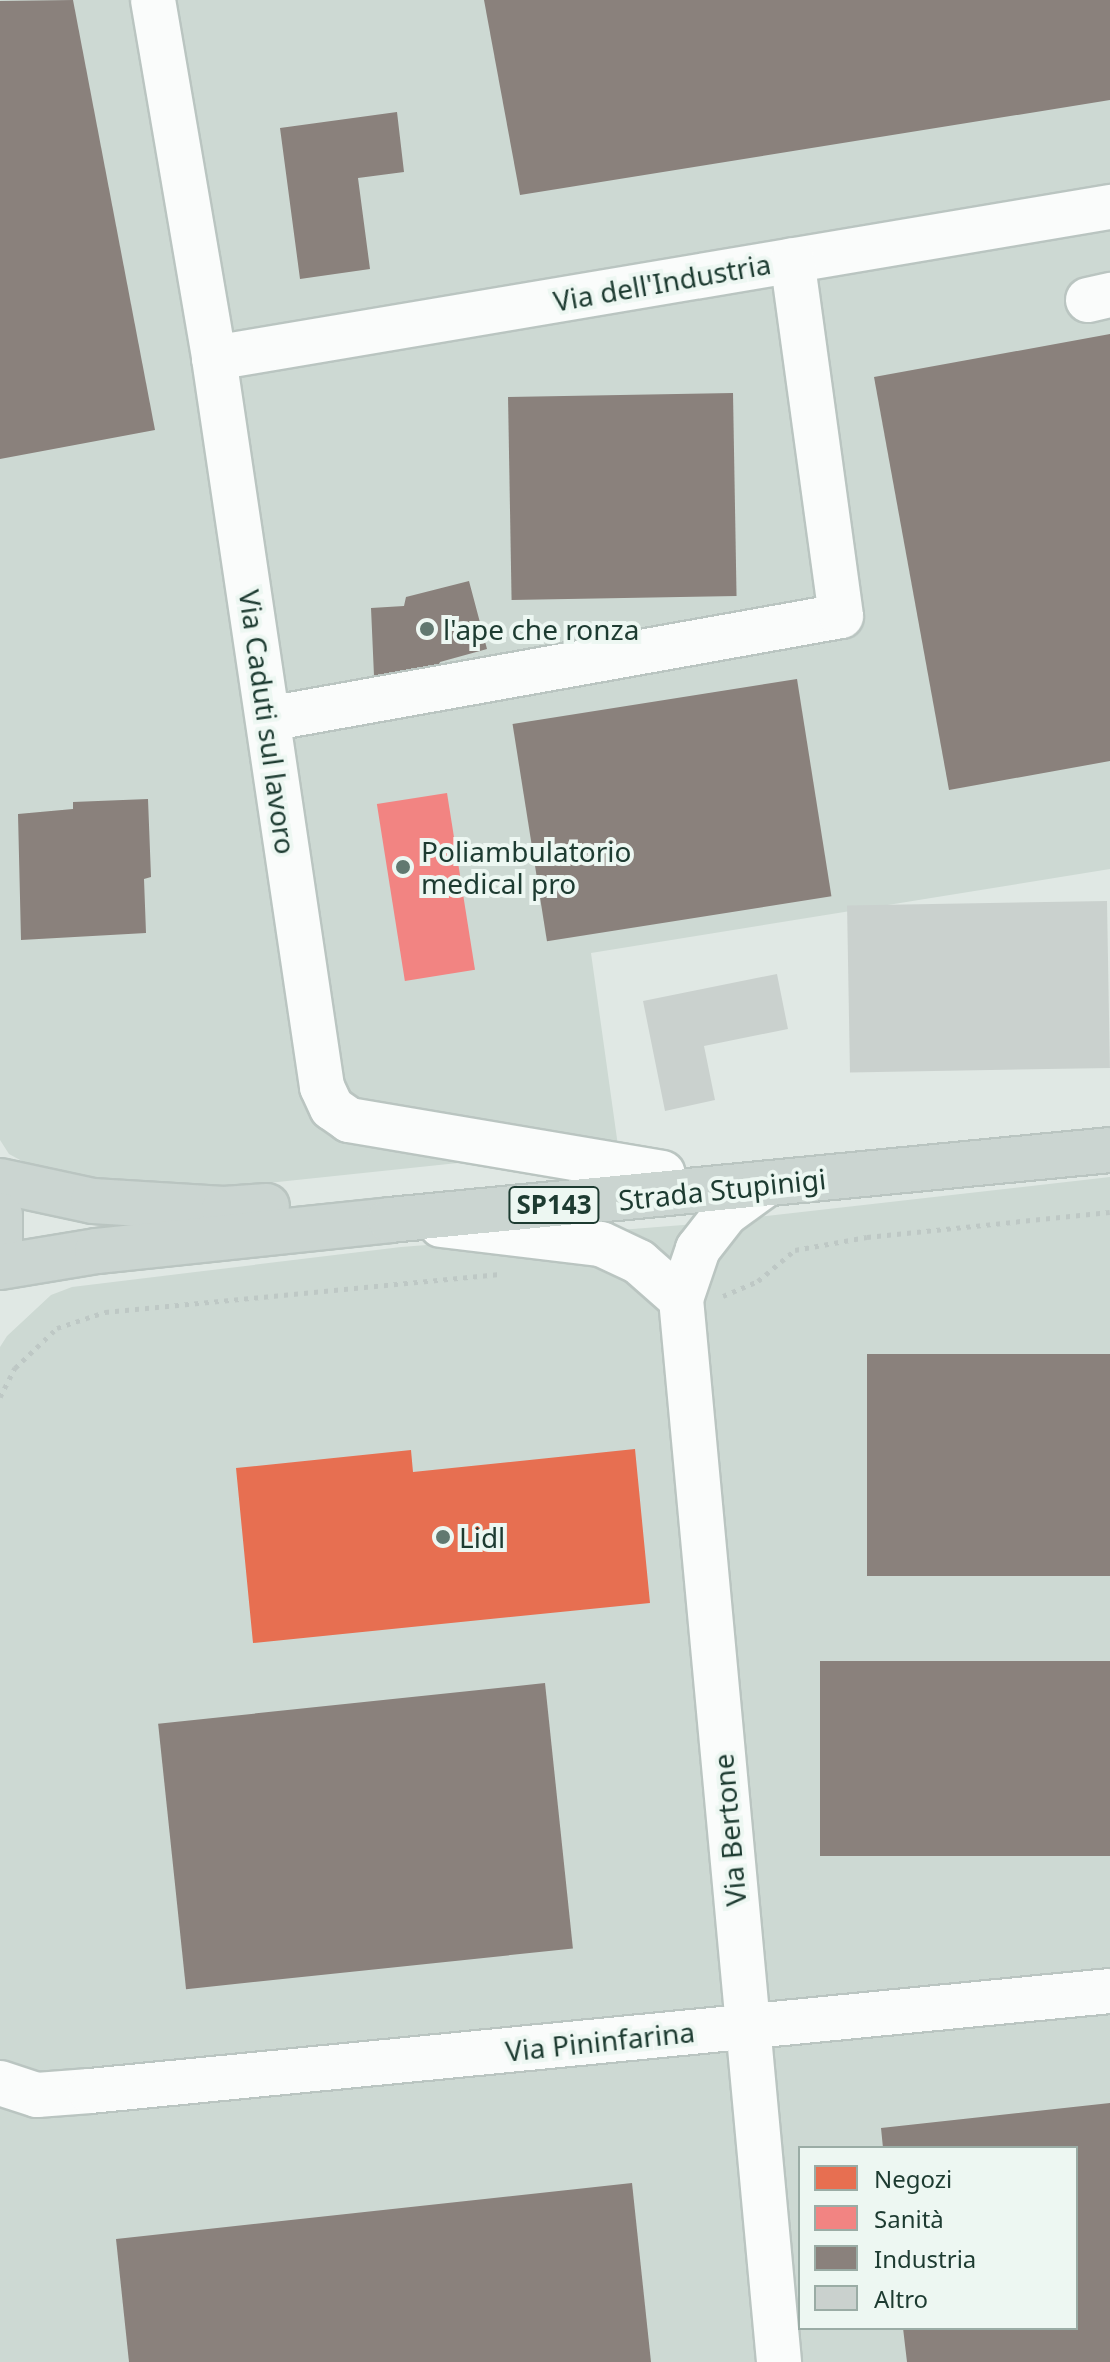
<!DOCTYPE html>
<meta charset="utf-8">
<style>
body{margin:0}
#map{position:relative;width:1110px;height:2362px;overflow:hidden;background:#e0e8e4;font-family:"Noto Sans",sans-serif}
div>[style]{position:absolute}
.built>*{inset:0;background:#cdd9d3}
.shops>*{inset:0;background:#e76f51}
.health>*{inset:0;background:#f28482;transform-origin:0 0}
.industry>*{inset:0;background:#8a817c;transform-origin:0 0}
.building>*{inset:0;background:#cad1ce;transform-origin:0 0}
.path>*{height:5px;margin-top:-2.5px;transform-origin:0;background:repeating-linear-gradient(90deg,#bec8c5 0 4px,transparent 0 10px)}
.roads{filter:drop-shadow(2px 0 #bac5c1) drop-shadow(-2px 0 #bac5c1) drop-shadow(0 2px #bac5c1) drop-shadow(0 -2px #bac5c1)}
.minor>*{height:44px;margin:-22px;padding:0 22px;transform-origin:22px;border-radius:22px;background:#fafcfb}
.major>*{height:44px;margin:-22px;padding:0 22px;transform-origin:22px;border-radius:22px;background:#cbd5d1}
.dots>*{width:22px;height:22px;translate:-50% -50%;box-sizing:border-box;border:4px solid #edf7f2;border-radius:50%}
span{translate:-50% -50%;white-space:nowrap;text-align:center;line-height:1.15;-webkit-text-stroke:8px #edf7f2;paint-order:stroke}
.shield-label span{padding:2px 6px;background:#edf7f2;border:2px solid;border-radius:6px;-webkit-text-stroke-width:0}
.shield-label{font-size:26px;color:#1d3b31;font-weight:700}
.street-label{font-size:28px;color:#1d3b31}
.poi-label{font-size:28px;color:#1d3b31}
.left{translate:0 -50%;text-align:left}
.legend{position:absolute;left:798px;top:2146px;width:280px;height:184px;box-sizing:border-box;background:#edf7f2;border:2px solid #9aaca5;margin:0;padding:10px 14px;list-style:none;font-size:24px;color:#1d3b31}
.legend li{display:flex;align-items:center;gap:16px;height:40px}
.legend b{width:40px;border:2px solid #9aaca5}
</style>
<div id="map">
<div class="built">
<i style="clip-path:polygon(0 0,1110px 0,1110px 869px,591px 953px,618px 1146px,239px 1186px,46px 1174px,9px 1154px,0 1140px)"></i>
<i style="clip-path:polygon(evenodd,1110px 1177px,1110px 2362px,0 2362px,0 1347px,7px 1336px,51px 1295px,72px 1287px,401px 1247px,696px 1224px,1110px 1177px,800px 2148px,1076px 2148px,1076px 2328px,800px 2328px,800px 2148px)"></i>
</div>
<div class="shops">
<i style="clip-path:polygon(635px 1449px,650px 1603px,253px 1643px,236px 1468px,411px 1450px,413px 1472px)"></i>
</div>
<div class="health">
<i style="left:447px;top:793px;width:179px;height:71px;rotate:81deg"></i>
</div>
<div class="industry">
<i style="clip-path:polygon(73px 0,155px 430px,0 459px,0 1px)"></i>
<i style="clip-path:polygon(484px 0,1110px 0,1110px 100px,520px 195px)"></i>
<i style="clip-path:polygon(397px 112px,404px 172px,358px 178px,370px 269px,300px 279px,280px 128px)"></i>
<i style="clip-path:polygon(1110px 334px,1110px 761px,949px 790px,874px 377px)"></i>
<i style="left:733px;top:393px;width:203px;height:225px;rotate:89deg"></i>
<i style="clip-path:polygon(469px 581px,487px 649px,440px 662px,436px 674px,374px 676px,371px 608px,404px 606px,406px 597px)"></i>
<i style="left:797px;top:679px;width:220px;height:288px;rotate:81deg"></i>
<i style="clip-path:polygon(148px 799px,151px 877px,144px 879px,146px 933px,21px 940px,18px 814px,73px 809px,73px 802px)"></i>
<i style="left:1110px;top:1354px;width:222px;height:243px;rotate:90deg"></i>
<i style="left:1110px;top:1661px;width:195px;height:290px;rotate:90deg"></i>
<i style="left:545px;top:1683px;width:267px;height:389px;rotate:84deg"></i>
<i style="clip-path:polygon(1110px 2103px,1110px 2362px,907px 2362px,903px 2328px,1076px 2328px,1076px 2148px,883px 2148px,881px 2128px)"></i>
<i style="clip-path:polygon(632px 2183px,651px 2362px,129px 2362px,116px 2239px)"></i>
</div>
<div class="building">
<i style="left:1107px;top:901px;width:167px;height:260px;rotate:89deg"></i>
<i style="clip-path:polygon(777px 974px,788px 1029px,704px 1046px,715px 1100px,665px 1111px,643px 1001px)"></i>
</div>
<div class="path">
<i style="left:723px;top:1296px;width:38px;rotate:-23deg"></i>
<i style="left:758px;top:1281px;width:48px;rotate:-40deg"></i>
<i style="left:795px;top:1250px;width:73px;rotate:-10.2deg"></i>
<i style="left:867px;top:1237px;width:244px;rotate:-5.9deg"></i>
<i style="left:0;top:1397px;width:33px;rotate:-63deg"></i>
<i style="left:15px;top:1368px;width:58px;rotate:-43.6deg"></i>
<i style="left:57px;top:1328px;width:51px;rotate:-18.4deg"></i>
<i style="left:105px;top:1312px;width:394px;rotate:-5.5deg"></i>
</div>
<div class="roads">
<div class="minor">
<i style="left:153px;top:0;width:363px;rotate:80.3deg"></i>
<i style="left:214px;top:358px;width:737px;rotate:81.57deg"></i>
<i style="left:322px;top:1087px;width:23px;rotate:65deg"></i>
<i style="left:332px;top:1108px;width:21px;rotate:35deg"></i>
<i style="left:349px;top:1120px;width:318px;rotate:9.6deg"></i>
<i style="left:1088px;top:300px;width:23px;rotate:-13deg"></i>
<i style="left:214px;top:358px;width:909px;rotate:-9.57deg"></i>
<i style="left:268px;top:719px;width:582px;rotate:-10.19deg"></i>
<i style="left:841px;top:616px;width:359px;rotate:-97.8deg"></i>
<i style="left:765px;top:1185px;width:48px;rotate:144.3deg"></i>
<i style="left:726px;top:1213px;width:46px;rotate:127.9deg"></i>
<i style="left:698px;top:1249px;width:53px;rotate:108.8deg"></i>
<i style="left:681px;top:1299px;width:1068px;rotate:84.73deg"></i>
<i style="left:441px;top:1225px;width:161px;rotate:6.8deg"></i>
<i style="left:601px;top:1244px;width:42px;rotate:25.3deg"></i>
<i style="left:639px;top:1262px;width:56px;rotate:41.4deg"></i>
<i style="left:0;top:2083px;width:39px;rotate:18deg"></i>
<i style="left:37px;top:2095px;width:53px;rotate:-4.3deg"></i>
<i style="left:90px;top:2091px;width:1025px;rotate:-5.6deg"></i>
</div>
<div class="major">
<i style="left:0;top:1181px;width:95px;rotate:12.1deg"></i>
<i style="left:93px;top:1201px;width:131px;rotate:3.5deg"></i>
<i style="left:224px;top:1209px;width:43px;rotate:-4deg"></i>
<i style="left:0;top:1215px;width:34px;rotate:90deg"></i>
<i style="left:0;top:1267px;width:98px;rotate:-9.4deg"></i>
<i style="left:97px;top:1251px;width:295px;rotate:-6deg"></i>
<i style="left:390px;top:1220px;width:723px;rotate:-5.55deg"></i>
</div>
</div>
<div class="dots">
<i style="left:427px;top:629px;background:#617870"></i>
<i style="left:403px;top:867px;background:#617870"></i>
<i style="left:443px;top:1537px;background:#617870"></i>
</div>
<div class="shield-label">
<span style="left:554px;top:1205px">SP143</span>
</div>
<div class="street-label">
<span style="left:662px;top:282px;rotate:-10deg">Via dell'Industria</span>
<span style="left:268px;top:722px;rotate:82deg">Via Caduti sul lavoro</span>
<span style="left:722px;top:1189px;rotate:-6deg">Strada Stupinigi</span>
<span style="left:729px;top:1830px;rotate:-95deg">Via Bertone</span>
<span style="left:600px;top:2041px;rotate:-6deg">Via Pininfarina</span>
</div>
<div class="poi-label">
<span class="left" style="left:443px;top:629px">l'ape che ronza</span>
<span class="left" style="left:421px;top:867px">Poliambulatorio<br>medical pro</span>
<span class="left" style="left:459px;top:1537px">Lidl</span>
</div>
<ul class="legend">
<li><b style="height:22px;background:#e76f51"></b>Negozi</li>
<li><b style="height:22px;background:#f28482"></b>Sanità</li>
<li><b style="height:22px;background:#8a817c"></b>Industria</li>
<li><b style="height:22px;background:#cad1ce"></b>Altro</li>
</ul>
</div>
